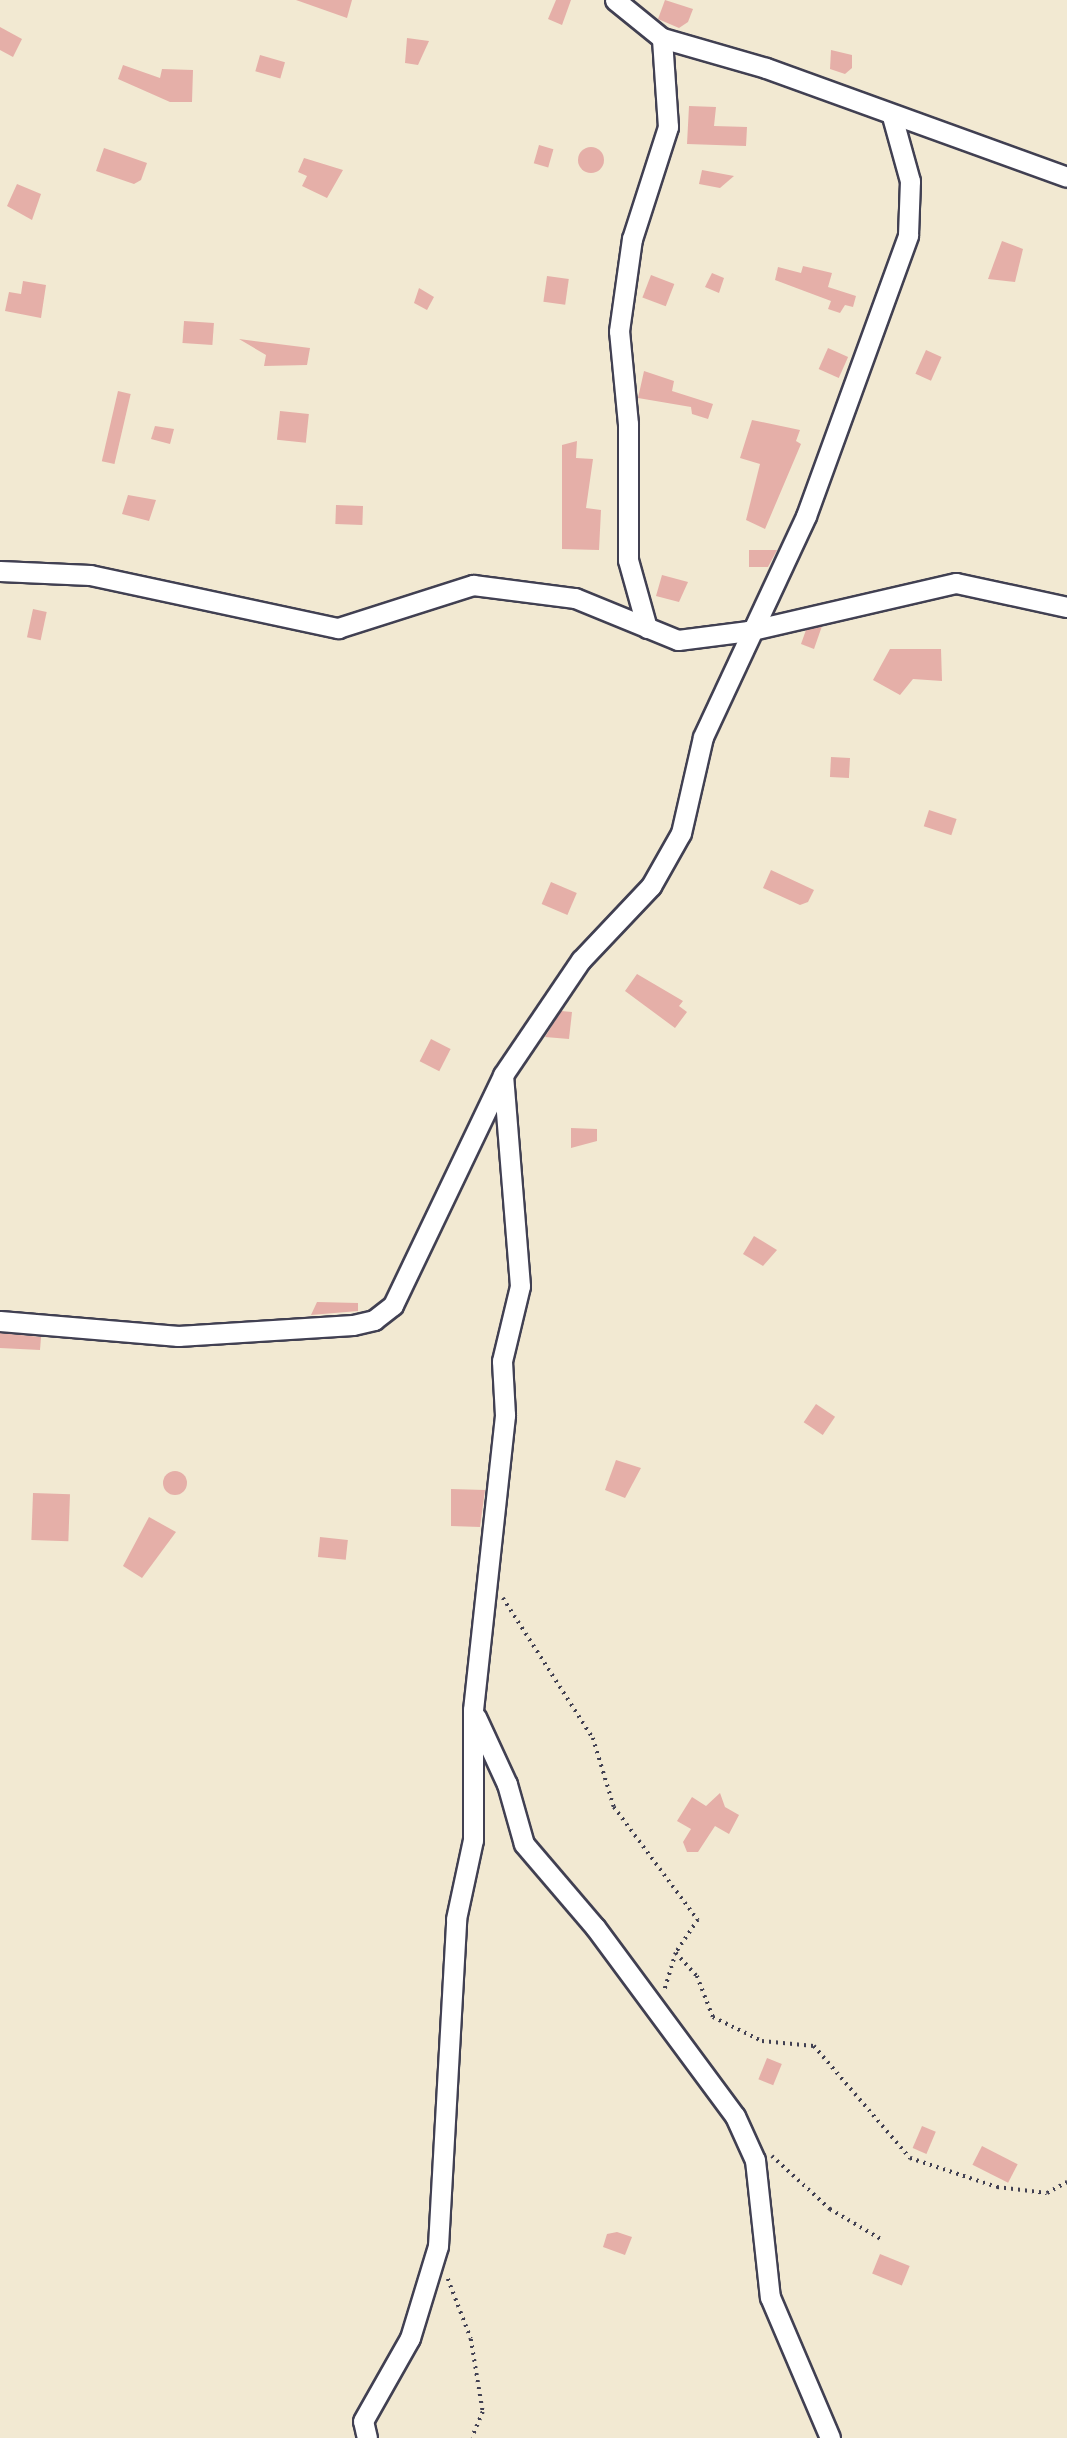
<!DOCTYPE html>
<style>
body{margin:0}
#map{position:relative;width:1067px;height:2438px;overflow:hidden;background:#f2e9d2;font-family:Pangolin,sans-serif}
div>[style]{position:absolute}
.building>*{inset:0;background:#e5afa8;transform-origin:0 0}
.round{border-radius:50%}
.path>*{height:3.5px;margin-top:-1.75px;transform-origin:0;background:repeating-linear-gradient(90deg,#414052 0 2px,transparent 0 7px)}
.roads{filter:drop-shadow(2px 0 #414052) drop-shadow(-2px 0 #414052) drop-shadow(0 2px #414052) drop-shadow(0 -2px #414052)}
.minor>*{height:19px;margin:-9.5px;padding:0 9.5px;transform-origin:9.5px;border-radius:9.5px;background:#fff}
span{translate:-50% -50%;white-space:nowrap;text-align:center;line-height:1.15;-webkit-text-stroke:5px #f7f3e8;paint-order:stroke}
</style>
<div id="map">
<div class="building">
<i style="clip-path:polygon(296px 0,352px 0,347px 18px)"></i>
<i style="clip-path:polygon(556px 0,571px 0,562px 25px,548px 19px)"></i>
<i style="clip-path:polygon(665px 0,693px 9px,688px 22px,679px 28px,658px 19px)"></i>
<i style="clip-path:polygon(0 27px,22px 39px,13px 57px,0 50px)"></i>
<i style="clip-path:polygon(407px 38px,429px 41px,418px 65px,405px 63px)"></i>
<i style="clip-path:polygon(831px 50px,852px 55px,852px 68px,845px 74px,830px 69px)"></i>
<i style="left:260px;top:55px;width:26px;height:17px;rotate:16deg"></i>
<i style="clip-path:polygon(123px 65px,160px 78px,162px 69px,193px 70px,192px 102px,170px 102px,118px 79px)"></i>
<i style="clip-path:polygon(689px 106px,716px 107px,714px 126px,747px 127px,746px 146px,687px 144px)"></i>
<i style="left:539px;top:145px;width:15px;height:19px;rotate:16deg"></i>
<i class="round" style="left:578px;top:147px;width:26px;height:26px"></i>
<i style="clip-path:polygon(104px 148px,147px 163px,141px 180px,134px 184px,96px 171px)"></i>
<i style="clip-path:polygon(304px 158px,343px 170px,327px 198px,302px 186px,307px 176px,298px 172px)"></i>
<i style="clip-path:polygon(702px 170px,734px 176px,720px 188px,699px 184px)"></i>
<i style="clip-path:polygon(17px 184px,41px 194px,32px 220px,7px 206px)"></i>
<i style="clip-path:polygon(1002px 241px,1023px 249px,1015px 282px,988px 279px)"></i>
<i style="clip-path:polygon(803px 266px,832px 273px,828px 287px,856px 296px,853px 307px,845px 305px,840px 313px,828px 309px,831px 301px,775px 280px,778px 267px,801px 273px)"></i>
<i style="clip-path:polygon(712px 273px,724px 278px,719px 293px,705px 287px)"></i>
<i style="left:651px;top:275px;width:25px;height:24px;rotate:21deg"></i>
<i style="left:547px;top:276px;width:22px;height:26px;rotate:8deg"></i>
<i style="clip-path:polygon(23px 281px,46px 285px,41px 318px,5px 311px,9px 292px,21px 294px)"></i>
<i style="clip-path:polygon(419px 288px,434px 297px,427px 310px,414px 303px)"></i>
<i style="left:184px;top:321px;width:30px;height:22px;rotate:4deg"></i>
<i style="clip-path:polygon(239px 339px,310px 348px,307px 365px,264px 366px,266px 355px)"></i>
<i style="left:828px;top:348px;width:22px;height:23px;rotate:24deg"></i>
<i style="left:926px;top:350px;width:17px;height:26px;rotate:24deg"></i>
<i style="clip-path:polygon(644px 371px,674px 381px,672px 391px,713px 404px,708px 419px,692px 414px,691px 407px,638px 398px)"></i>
<i style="left:118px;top:391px;width:13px;height:72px;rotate:13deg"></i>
<i style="left:280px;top:411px;width:29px;height:29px;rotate:6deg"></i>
<i style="clip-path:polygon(752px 420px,800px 430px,796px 441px,801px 444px,765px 529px,746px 520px,760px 464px,740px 458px)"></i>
<i style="clip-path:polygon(155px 426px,174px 429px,170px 444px,151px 439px)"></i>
<i style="clip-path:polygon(577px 441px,576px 458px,593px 459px,586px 508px,601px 510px,599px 550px,562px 549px,562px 445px)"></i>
<i style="clip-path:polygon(128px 495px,156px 500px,149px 521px,122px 514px)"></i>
<i style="left:336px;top:505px;width:27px;height:19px;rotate:2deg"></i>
<i style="clip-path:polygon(749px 550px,777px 550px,768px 567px,749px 567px)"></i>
<i style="clip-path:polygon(662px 575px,688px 582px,679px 602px,656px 596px)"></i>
<i style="left:33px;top:609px;width:14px;height:29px;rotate:12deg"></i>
<i style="clip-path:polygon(822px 626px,814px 649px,801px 644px,806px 630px)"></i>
<i style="clip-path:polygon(890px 649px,941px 649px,942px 681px,913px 679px,900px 695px,873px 680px)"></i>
<i style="left:831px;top:757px;width:19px;height:20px;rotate:3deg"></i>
<i style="left:929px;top:810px;width:29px;height:17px;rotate:18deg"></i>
<i style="clip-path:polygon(771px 870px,814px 890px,808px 902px,800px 905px,763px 888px)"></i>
<i style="left:551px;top:882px;width:28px;height:24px;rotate:23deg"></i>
<i style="clip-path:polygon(637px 974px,683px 1001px,679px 1006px,687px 1012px,675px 1028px,625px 991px)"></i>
<i style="clip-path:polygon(561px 1011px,572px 1012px,569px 1039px,545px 1037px)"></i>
<i style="left:431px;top:1039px;width:22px;height:25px;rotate:27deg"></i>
<i style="clip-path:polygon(571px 1128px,597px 1129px,597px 1141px,571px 1148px)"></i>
<i style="clip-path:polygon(754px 1236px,777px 1250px,763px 1266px,743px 1254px)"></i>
<i style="clip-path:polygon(317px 1302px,358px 1303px,358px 1311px,311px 1315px)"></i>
<i style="clip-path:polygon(0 1333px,41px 1337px,40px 1350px,0 1348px)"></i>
<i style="left:816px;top:1404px;width:23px;height:22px;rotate:34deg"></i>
<i style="clip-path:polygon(616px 1460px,641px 1468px,625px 1498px,605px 1490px)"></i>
<i class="round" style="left:163px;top:1471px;width:24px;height:24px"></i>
<i style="clip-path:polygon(451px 1489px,485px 1490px,480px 1527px,451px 1526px)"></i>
<i style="left:33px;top:1493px;width:37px;height:47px;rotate:2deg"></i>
<i style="clip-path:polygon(149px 1517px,176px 1532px,142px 1578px,123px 1566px)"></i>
<i style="left:320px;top:1537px;width:28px;height:20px;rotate:6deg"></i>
<i style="clip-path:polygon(720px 1793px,725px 1807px,739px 1815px,729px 1834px,715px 1826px,698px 1852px,687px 1852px,683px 1842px,691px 1829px,677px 1821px,692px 1797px,706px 1806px)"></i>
<i style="left:767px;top:2058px;width:16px;height:23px;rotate:22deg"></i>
<i style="left:922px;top:2126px;width:15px;height:24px;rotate:23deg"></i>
<i style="left:982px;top:2146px;width:40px;height:21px;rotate:27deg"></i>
<i style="clip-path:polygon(617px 2232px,632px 2237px,625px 2255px,603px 2247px,607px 2234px)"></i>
<i style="left:880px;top:2254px;width:32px;height:21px;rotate:22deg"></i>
</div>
<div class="path">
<i style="left:503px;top:1598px;width:166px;rotate:57.3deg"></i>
<i style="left:593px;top:1738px;width:72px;rotate:73.1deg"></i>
<i style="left:614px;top:1807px;width:141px;rotate:53.4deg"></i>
<i style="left:698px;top:1920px;width:40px;rotate:124deg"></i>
<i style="left:676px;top:1953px;width:41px;rotate:107.1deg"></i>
<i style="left:676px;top:1953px;width:31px;rotate:48deg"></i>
<i style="left:697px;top:1976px;width:44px;rotate:68.7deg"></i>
<i style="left:713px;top:2017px;width:55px;rotate:26.1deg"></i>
<i style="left:762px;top:2041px;width:52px;rotate:5.5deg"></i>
<i style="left:814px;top:2046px;width:148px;rotate:49.4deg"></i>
<i style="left:910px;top:2158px;width:92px;rotate:18.4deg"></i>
<i style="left:997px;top:2187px;width:50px;rotate:6.8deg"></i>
<i style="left:1047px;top:2193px;width:23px;rotate:-29deg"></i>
<i style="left:772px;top:2156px;width:79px;rotate:42.4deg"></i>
<i style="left:830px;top:2209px;width:59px;rotate:30.5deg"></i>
<i style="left:448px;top:2279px;width:64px;rotate:69deg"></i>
<i style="left:471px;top:2339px;width:74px;rotate:80.7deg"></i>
<i style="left:483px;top:2412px;width:28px;rotate:113deg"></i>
</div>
<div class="roads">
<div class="minor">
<i style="left:615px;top:0;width:60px;rotate:39deg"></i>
<i style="left:662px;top:38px;width:108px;rotate:16.1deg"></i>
<i style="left:766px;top:68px;width:320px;rotate:19.9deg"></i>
<i style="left:0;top:571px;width:90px;rotate:2.5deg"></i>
<i style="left:90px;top:575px;width:254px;rotate:12.1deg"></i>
<i style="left:338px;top:628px;width:142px;rotate:-17.7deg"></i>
<i style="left:473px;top:585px;width:103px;rotate:7.3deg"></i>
<i style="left:575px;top:598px;width:111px;rotate:22.2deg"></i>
<i style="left:678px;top:640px;width:71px;rotate:-7.3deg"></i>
<i style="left:748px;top:631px;width:213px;rotate:-13deg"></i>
<i style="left:956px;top:583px;width:114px;rotate:12.2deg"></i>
<i style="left:647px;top:628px;width:71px;rotate:-105.6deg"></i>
<i style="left:628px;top:560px;width:136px;rotate:-90deg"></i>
<i style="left:628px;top:424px;width:93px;rotate:-95.5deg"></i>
<i style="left:619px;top:331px;width:93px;rotate:-82deg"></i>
<i style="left:632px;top:239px;width:118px;rotate:-72.2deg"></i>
<i style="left:668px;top:127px;width:89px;rotate:-93.9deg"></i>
<i style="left:0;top:1321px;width:179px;rotate:4.8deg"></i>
<i style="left:178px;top:1336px;width:175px;rotate:-3.6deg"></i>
<i style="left:353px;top:1325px;width:22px;rotate:-13deg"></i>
<i style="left:374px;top:1320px;width:24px;rotate:-38deg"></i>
<i style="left:393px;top:1305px;width:255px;rotate:-64.4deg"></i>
<i style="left:503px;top:1075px;width:139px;rotate:-55.9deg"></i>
<i style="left:581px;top:960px;width:102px;rotate:-46.6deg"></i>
<i style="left:651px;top:886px;width:61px;rotate:-60.5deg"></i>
<i style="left:681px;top:833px;width:98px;rotate:-77.1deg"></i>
<i style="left:703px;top:737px;width:244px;rotate:-65deg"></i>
<i style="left:806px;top:516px;width:299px;rotate:-70deg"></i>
<i style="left:908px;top:235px;width:54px;rotate:-87.9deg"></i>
<i style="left:910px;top:181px;width:67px;rotate:-105.5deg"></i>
<i style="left:476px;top:1717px;width:74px;rotate:65.2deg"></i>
<i style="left:507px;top:1784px;width:62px;rotate:74.2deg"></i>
<i style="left:524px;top:1844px;width:109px;rotate:49.5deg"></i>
<i style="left:595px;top:1927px;width:235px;rotate:53.5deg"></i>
<i style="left:735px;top:2116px;width:48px;rotate:65.6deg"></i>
<i style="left:755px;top:2160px;width:138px;rotate:83.8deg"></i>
<i style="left:770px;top:2297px;width:153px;rotate:66.9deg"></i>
<i style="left:367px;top:2438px;width:17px;rotate:-103deg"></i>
<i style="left:363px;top:2421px;width:95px;rotate:-60.5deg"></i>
<i style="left:410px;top:2338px;width:96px;rotate:-73.1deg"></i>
<i style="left:438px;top:2246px;width:327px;rotate:-86.8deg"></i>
<i style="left:456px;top:1919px;width:81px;rotate:-77.9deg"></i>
<i style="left:473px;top:1840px;width:130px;rotate:-90deg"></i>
<i style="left:473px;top:1710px;width:297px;rotate:-83.8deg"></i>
<i style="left:505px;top:1415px;width:54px;rotate:-93.2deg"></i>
<i style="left:502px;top:1361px;width:77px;rotate:-76.5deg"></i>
<i style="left:520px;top:1286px;width:211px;rotate:-94.6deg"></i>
</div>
</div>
</div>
